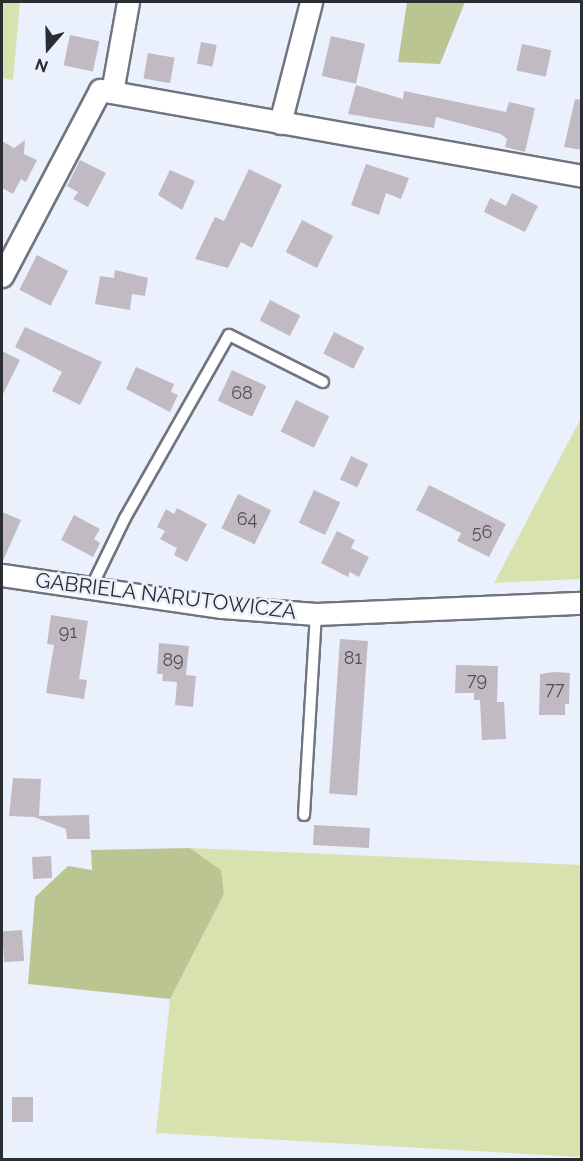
<!DOCTYPE html>
<style>
body{margin:0}
#map{position:relative;width:583px;height:1161px;overflow:hidden;background:#ebf1fc;font-family:Raleway,sans-serif}
div>[style]{position:absolute}
.green>*{inset:0;background:#d8e2af}
.forest>*{inset:0;background:#bbc592}
.building>*{inset:0;background:#c2bac3;transform-origin:0 0}
.roads{filter:drop-shadow(2px 0 #6f747e) drop-shadow(-2px 0 #6f747e) drop-shadow(0 2px #6f747e) drop-shadow(0 -2px #6f747e)}
.service>*{height:10px;margin:-5px;padding:0 5px;transform-origin:5px;border-radius:5px;background:#fff}
.minor>*{height:21px;margin:-10.5px;padding:0 10.5px;transform-origin:10.5px;border-radius:10.5px;background:#fff}
span{translate:-50% -50%;white-space:nowrap;text-align:center;line-height:1.15;-webkit-text-stroke:5px #ebf1fc;paint-order:stroke}
.number-label{font-size:18px;color:#505056}
.number-label span{-webkit-text-stroke-width:0}
.street-label{font-size:21px;color:#2a2d31}
.frame{position:absolute;inset:0;border:3px solid #2a2d31;pointer-events:none}
.north{position:absolute;left:18px;top:18px;width:60px;height:60px;-webkit-text-stroke:4px #ebf1fc;paint-order:stroke;rotate:200deg;font-size:16px;font-weight:700;line-height:24px;text-align:center;color:#2a2d31}
.north::after{content:'';display:block;margin:auto;width:21px;height:27px;background:#2a2d31;clip-path:polygon(50% 0,100% 100%,50% 72%,0 100%)}
</style>
<div id="map">
<div class="green">
<i style="clip-path:polygon(2px 2px,20px 2px,13px 80px,2px 78px)"></i>
<i style="clip-path:polygon(581px 418px,581px 579px,494px 583px)"></i>
<i style="clip-path:polygon(190px 848px,581px 865px,581px 1157px,156px 1133px,170px 999px,224px 894px,221px 870px)"></i>
</div>
<div class="forest">
<i style="clip-path:polygon(407px 2px,465px 2px,440px 64px,398px 62px)"></i>
<i style="clip-path:polygon(190px 848px,221px 870px,224px 894px,170px 999px,28px 984px,35px 897px,68px 866px,92px 870px,91px 850px)"></i>
</div>
<div class="building">
<i style="left:70px;top:35px;width:30px;height:31px;rotate:12deg"></i>
<i style="left:331px;top:36px;width:35px;height:41px;rotate:13deg"></i>
<i style="left:201px;top:42px;width:16px;height:22px;rotate:11deg"></i>
<i style="left:522px;top:44px;width:30px;height:27px;rotate:12deg"></i>
<i style="left:148px;top:53px;width:27px;height:26px;rotate:10deg"></i>
<i style="clip-path:polygon(356px 85px,403px 99px,404px 91px,506px 112px,509px 102px,535px 108px,525px 152px,505px 147px,507px 139px,501px 134px,436px 117px,434px 128px,348px 114px)"></i>
<i style="clip-path:polygon(575px 99px,582px 100px,582px 150px,564px 147px)"></i>
<i style="clip-path:polygon(25px 140px,24px 154px,37px 160px,26px 182px,21px 179px,13px 194px,2px 188px,2px 141px,14px 148px)"></i>
<i style="clip-path:polygon(80px 160px,106px 173px,88px 207px,73px 199px,78px 192px,67px 186px)"></i>
<i style="clip-path:polygon(366px 164px,409px 178px,401px 199px,386px 193px,379px 215px,351px 205px)"></i>
<i style="clip-path:polygon(249px 169px,282px 185px,252px 248px,241px 242px,228px 268px,195px 259px,215px 217px,224px 221px)"></i>
<i style="clip-path:polygon(170px 170px,195px 181px,182px 210px,158px 195px)"></i>
<i style="clip-path:polygon(512px 193px,538px 206px,525px 232px,484px 212px,490px 198px,506px 206px)"></i>
<i style="left:302px;top:220px;width:35px;height:36px;rotate:27deg"></i>
<i style="left:37px;top:255px;width:35px;height:39px;rotate:27deg"></i>
<i style="clip-path:polygon(115px 270px,148px 278px,145px 296px,132px 294px,130px 310px,95px 304px,100px 276px,114px 278px)"></i>
<i style="left:270px;top:300px;width:34px;height:23px;rotate:27deg"></i>
<i style="clip-path:polygon(25px 327px,102px 362px,80px 405px,52px 391px,62px 372px,15px 347px)"></i>
<i style="left:334px;top:332px;width:34px;height:24px;rotate:27deg"></i>
<i style="clip-path:polygon(2px 351px,20px 360px,2px 396px)"></i>
<i style="clip-path:polygon(136px 367px,174px 384px,171px 392px,178px 395px,170px 412px,126px 389px)"></i>
<i style="left:232px;top:370px;width:38px;height:34px;rotate:25deg"></i>
<i style="left:296px;top:400px;width:37px;height:35px;rotate:26deg"></i>
<i style="left:351px;top:456px;width:19px;height:26px;rotate:25deg"></i>
<i style="clip-path:polygon(429px 485px,506px 524px,489px 557px,457px 541px,461px 533px,416px 510px)"></i>
<i style="left:314px;top:490px;width:29px;height:36px;rotate:25deg"></i>
<i style="left:238px;top:494px;width:37px;height:38px;rotate:26deg"></i>
<i style="clip-path:polygon(177px 508px,207px 524px,187px 562px,174px 555px,177px 548px,160px 539px,165px 531px,157px 527px,166px 509px,174px 514px)"></i>
<i style="clip-path:polygon(2px 512px,21px 520px,2px 563px)"></i>
<i style="clip-path:polygon(74px 515px,100px 529px,94px 539px,100px 543px,93px 557px,61px 540px)"></i>
<i style="clip-path:polygon(337px 531px,355px 540px,351px 548px,369px 557px,359px 577px,350px 572px,348px 577px,321px 563px)"></i>
<i style="clip-path:polygon(51px 615px,88px 621px,79px 679px,87px 680px,84px 699px,46px 693px,54px 645px,47px 644px)"></i>
<i style="left:340px;top:639px;width:28px;height:155px;rotate:4deg"></i>
<i style="clip-path:polygon(159px 643px,189px 646px,186px 675px,196px 676px,193px 707px,175px 705px,177px 682px,162px 681px,163px 674px,157px 674px)"></i>
<i style="clip-path:polygon(456px 665px,498px 666px,497px 702px,504px 702px,506px 739px,482px 740px,480px 700px,474px 700px,474px 693px,455px 693px)"></i>
<i style="clip-path:polygon(554px 672px,570px 673px,569px 704px,565px 704px,565px 715px,539px 715px,540px 674px)"></i>
<i style="clip-path:polygon(13px 778px,41px 779px,39px 816px,89px 815px,90px 839px,67px 839px,66px 829px,34px 817px,9px 816px)"></i>
<i style="left:314px;top:825px;width:56px;height:20px;rotate:3deg"></i>
<i style="left:51px;top:856px;width:22px;height:19px;rotate:87deg"></i>
<i style="left:22px;top:930px;width:31px;height:20px;rotate:86deg"></i>
<i style="left:12px;top:1097px;width:21px;height:25px"></i>
</div>
<div class="roads">
<div class="service">
<i style="left:91px;top:588px;width:78px;rotate:-64.1deg"></i>
<i style="left:125px;top:518px;width:210px;rotate:-60.4deg"></i>
<i style="left:229px;top:335px;width:105px;rotate:26.6deg"></i>
<i style="left:304px;top:815px;width:201px;rotate:-86.6deg"></i>
</div>
<div class="minor">
<i style="left:112px;top:92px;width:91px;rotate:-79.9deg"></i>
<i style="left:280px;top:123px;width:125px;rotate:-75.6deg"></i>
<i style="left:2px;top:276px;width:210px;rotate:-62.2deg"></i>
<i style="left:100px;top:90px;width:490px;rotate:10.1deg"></i>
<i style="left:2px;top:575px;width:222px;rotate:8.3deg"></i>
<i style="left:222px;top:607px;width:94px;rotate:4.3deg"></i>
<i style="left:316px;top:614px;width:266px;rotate:-2.4deg"></i>
</div>
</div>
<div class="number-label">
<span style="left:242px;top:393px">68</span>
<span style="left:247px;top:519px">64</span>
<span style="left:482px;top:532px">56</span>
<span style="left:68px;top:632px">91</span>
<span style="left:353px;top:658px">81</span>
<span style="left:173px;top:660px">89</span>
<span style="left:477px;top:680px">79</span>
<span style="left:555px;top:689px">77</span>
</div>
<div class="street-label">
<span style="left:166px;top:596px;rotate:7deg">GABRIELA NARUTOWICZA</span>
</div>
<div class="frame"></div>
<div class="north">N</div>
</div>
